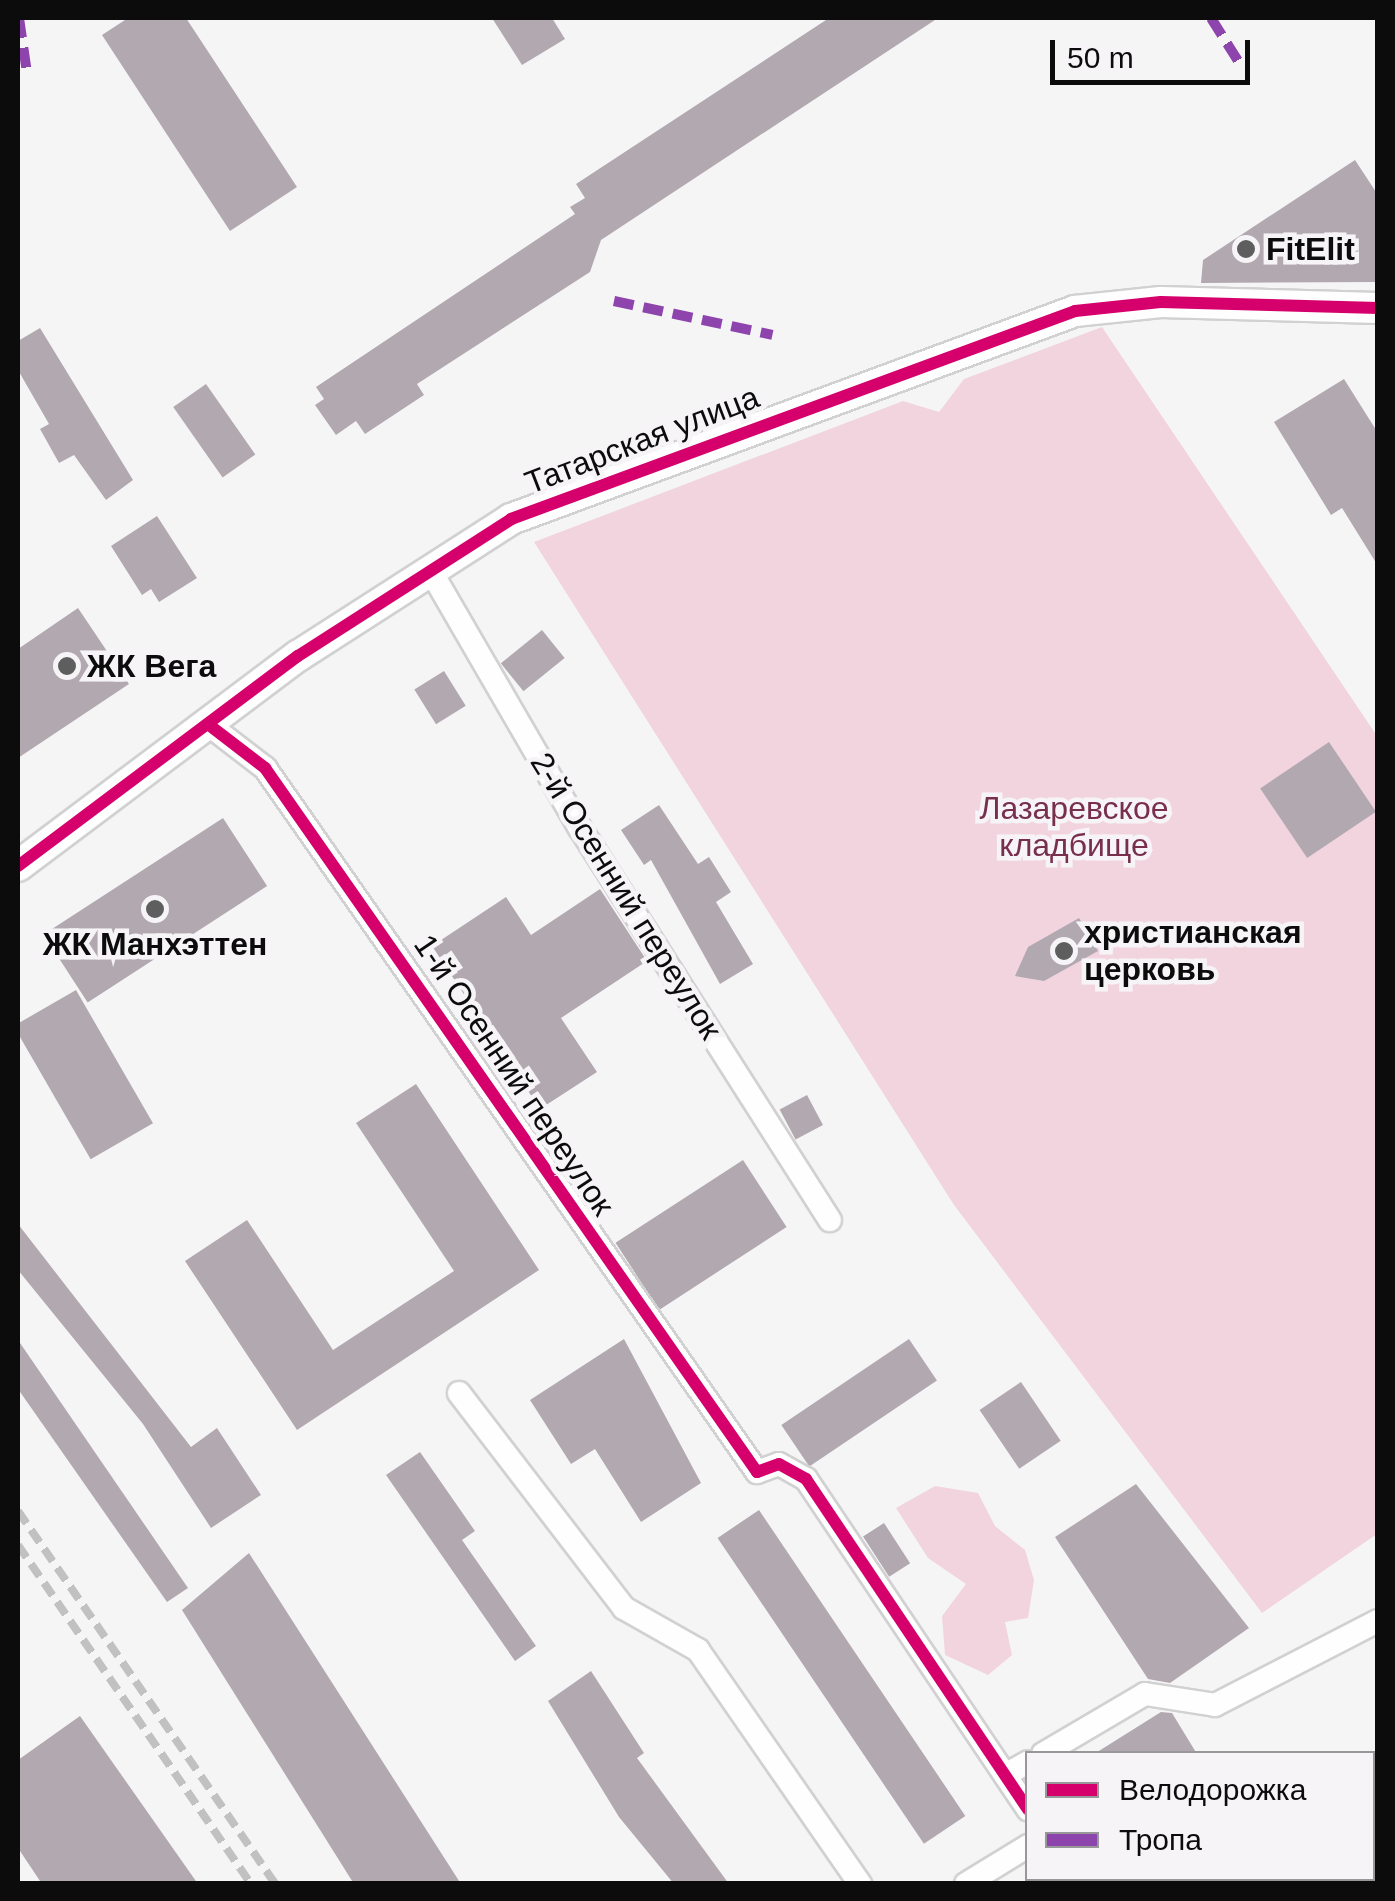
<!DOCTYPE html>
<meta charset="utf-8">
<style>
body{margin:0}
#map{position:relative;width:1395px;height:1901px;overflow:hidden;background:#f6f5f6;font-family:Helvetica,sans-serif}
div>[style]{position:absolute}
.green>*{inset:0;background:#f2d4de}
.building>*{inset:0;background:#b2a9b0;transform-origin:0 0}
.roads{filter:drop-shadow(2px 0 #d1d1d1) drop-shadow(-2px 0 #d1d1d1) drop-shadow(0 2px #d1d1d1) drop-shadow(0 -2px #d1d1d1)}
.street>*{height:22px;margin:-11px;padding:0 11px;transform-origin:11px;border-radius:11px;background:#fefefe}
.secondary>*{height:30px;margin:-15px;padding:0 15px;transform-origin:15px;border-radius:15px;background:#fefefe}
.rail>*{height:8px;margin-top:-4px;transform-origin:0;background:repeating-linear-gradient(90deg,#c1c1c1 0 15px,transparent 0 23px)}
.quiet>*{height:10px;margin-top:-5px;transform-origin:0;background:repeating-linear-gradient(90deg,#8e44ad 0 20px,transparent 0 30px)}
.cycleway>*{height:12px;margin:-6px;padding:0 6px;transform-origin:6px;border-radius:6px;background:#d6006c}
.dots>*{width:28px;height:28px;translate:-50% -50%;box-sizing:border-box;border:5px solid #f6f4f7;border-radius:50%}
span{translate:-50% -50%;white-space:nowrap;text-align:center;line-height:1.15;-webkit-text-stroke:9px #f6f4f7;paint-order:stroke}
.poi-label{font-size:32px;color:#0c0c0c;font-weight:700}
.left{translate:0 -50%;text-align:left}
.street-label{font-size:32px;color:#0c0c0c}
.park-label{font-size:32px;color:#772f4b}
.frame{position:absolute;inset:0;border:20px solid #0c0c0c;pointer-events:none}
.legend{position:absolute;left:1025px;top:1751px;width:350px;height:130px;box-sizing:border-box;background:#f6f4f7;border:2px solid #989799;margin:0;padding:12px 18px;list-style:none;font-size:30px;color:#0c0c0c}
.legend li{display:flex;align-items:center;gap:20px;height:50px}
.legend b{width:50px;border:2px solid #989799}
.scale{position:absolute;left:1050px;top:40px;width:200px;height:45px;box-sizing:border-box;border:5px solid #0c0c0c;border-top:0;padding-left:12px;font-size:30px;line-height:35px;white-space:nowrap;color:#0c0c0c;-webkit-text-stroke:8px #f6f4f7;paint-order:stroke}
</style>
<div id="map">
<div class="green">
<i style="clip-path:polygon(1102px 327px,1377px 736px,1377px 1534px,1262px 1613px,954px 1205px,534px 542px,903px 401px,939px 412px,964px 379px)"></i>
<i style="clip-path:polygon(935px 1486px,978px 1493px,995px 1526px,1025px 1550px,1034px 1580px,1028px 1618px,1005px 1622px,1012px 1655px,988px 1675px,945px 1655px,942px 1616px,966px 1584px,928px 1558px,896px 1508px)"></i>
</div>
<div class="building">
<i style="clip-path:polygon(128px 18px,186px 18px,297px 187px,230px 231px,102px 35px)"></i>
<i style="clip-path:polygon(492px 18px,552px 18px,565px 39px,522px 65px)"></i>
<i style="clip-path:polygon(829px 18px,938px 18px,601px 240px,590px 272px,417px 384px,424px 395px,365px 434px,356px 421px,336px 435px,315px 405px,324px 399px,316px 387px,575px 214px,570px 207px,585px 198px,576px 184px)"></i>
<i style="clip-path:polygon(1355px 160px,1378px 195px,1378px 282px,1201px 283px,1203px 260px)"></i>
<i style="clip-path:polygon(40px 328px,133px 480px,106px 500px,74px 455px,59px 463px,40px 429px,49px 424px,18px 370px,18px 341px)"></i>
<i style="clip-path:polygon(1344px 379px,1378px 433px,1378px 566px,1342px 508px,1331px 515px,1274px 422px)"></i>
<i style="left:206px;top:384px;width:86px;height:40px;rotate:55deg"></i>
<i style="clip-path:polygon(157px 516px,197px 578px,159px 602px,151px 589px,142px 595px,111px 546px)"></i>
<i style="clip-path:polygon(78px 608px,129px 684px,18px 758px,18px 649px)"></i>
<i style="left:542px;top:630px;width:36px;height:53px;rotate:51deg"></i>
<i style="left:444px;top:671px;width:41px;height:35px;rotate:58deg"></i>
<i style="left:1329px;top:742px;width:84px;height:83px;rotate:56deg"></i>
<i style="clip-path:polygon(659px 805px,698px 864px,709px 857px,731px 892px,716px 902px,753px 964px,720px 984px,651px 860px,644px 865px,621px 830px)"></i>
<i style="left:223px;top:818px;width:81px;height:214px;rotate:57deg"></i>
<i style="clip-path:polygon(600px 889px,647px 961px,561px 1018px,597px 1072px,540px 1109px,432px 946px,506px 897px,531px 935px)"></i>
<i style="clip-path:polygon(1079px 918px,1098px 951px,1044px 981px,1015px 976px,1028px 947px)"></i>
<i style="left:76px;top:990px;width:154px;height:72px;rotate:60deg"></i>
<i style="clip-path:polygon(416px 1084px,539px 1270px,297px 1430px,185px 1261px,247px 1220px,333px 1350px,454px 1271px,356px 1123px)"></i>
<i style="left:807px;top:1095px;width:34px;height:31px;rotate:62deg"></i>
<i style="left:743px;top:1160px;width:80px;height:152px;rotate:57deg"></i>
<i style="clip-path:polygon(18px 1224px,191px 1447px,217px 1428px,261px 1495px,211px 1528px,143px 1424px,18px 1270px)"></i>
<i style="clip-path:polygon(624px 1339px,701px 1483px,641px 1522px,595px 1449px,571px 1464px,530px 1400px)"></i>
<i style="left:909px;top:1339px;width:50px;height:154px;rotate:56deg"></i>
<i style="clip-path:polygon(18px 1340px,188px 1588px,167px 1602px,18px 1389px)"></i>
<i style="left:1021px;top:1382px;width:71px;height:50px;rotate:56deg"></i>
<i style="clip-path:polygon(420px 1452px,475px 1531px,462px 1540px,536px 1646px,515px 1661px,386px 1475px)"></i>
<i style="clip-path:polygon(1136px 1484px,1249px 1628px,1170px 1683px,1148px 1679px,1055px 1537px)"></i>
<i style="left:759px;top:1510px;width:369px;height:50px;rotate:56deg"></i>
<i style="left:884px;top:1523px;width:48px;height:25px;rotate:57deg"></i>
<i style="clip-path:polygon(249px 1553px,461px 1884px,354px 1884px,182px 1610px)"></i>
<i style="clip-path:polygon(591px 1671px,644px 1753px,637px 1758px,729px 1884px,674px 1884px,619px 1817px,548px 1701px)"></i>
<i style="clip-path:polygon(1161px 1712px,1172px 1713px,1197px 1754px,1094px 1754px)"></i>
<i style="clip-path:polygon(80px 1716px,198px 1884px,42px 1884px,18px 1848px,18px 1760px)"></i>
</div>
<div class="roads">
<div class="street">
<i style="left:429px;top:568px;width:301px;rotate:59.9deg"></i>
<i style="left:580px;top:828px;width:465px;rotate:57.5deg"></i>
<i style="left:209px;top:725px;width:71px;rotate:37.5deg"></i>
<i style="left:265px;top:768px;width:859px;rotate:55.05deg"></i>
<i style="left:757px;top:1472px;width:23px;rotate:-20deg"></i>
<i style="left:779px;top:1464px;width:31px;rotate:29deg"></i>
<i style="left:806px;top:1479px;width:398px;rotate:56.1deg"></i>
<i style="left:459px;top:1393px;width:271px;rotate:52.5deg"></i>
<i style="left:624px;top:1608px;width:85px;rotate:29.6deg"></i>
<i style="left:698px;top:1650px;width:285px;rotate:55.3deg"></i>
<i style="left:1043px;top:1754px;width:118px;rotate:-30.5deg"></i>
<i style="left:1145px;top:1694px;width:71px;rotate:8.9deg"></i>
<i style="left:1215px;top:1705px;width:183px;rotate:-27.3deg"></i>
<i style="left:1005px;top:1775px;width:26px;rotate:-29deg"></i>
<i style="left:966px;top:1884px;width:73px;rotate:-31.5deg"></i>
</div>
<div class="secondary">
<i style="left:18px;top:866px;width:350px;rotate:-36.9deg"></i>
<i style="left:298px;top:656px;width:253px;rotate:-32.7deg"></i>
<i style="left:511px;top:519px;width:601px;rotate:-20.24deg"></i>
<i style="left:1075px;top:311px;width:86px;rotate:-6deg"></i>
<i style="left:1161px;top:302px;width:217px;rotate:1.6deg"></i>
</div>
</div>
<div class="rail">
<i style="left:18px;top:1511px;width:453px;rotate:55.4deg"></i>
<i style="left:18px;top:1545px;width:411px;rotate:55.5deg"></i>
</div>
<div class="quiet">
<i style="left:19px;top:18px;width:56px;rotate:81.7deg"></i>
<i style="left:1211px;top:18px;width:54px;rotate:57.8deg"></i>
<i style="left:614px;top:301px;width:162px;rotate:12.1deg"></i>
</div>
<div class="cycleway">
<i style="left:209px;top:725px;width:71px;rotate:37.5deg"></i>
<i style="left:265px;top:768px;width:859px;rotate:55.05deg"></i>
<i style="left:757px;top:1472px;width:23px;rotate:-20deg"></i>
<i style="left:779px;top:1464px;width:31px;rotate:29deg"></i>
<i style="left:806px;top:1479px;width:398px;rotate:56.1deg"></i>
<i style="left:18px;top:866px;width:350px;rotate:-36.9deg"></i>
<i style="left:298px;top:656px;width:253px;rotate:-32.7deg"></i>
<i style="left:511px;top:519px;width:601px;rotate:-20.24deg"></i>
<i style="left:1075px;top:311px;width:86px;rotate:-6deg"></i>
<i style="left:1161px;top:302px;width:217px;rotate:1.6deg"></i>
</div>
<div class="dots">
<i style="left:1246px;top:249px;background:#5e5e5e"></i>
<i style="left:67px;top:666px;background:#5e5e5e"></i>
<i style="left:155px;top:909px;background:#5e5e5e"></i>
<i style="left:1064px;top:951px;background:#5e5e5e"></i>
</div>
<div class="poi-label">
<span class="left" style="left:1266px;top:249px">FitElit</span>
<span class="left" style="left:87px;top:666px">ЖК Вега</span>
<span class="left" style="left:1084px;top:951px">христианская<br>церковь</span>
<span style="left:155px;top:944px">ЖК Манхэттен</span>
</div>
<div class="street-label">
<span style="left:642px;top:440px;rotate:-21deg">Татарская улица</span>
<span style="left:626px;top:896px;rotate:58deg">2-й Осенний переулок</span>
<span style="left:514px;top:1075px;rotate:56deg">1-й Осенний переулок</span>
</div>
<div class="park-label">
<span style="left:1074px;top:827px">Лазаревское<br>кладбище</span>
</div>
<div class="frame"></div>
<ul class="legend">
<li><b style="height:12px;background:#d6006c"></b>Велодорожка</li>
<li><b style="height:12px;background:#8e44ad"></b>Тропа</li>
</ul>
<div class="scale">50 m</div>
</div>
